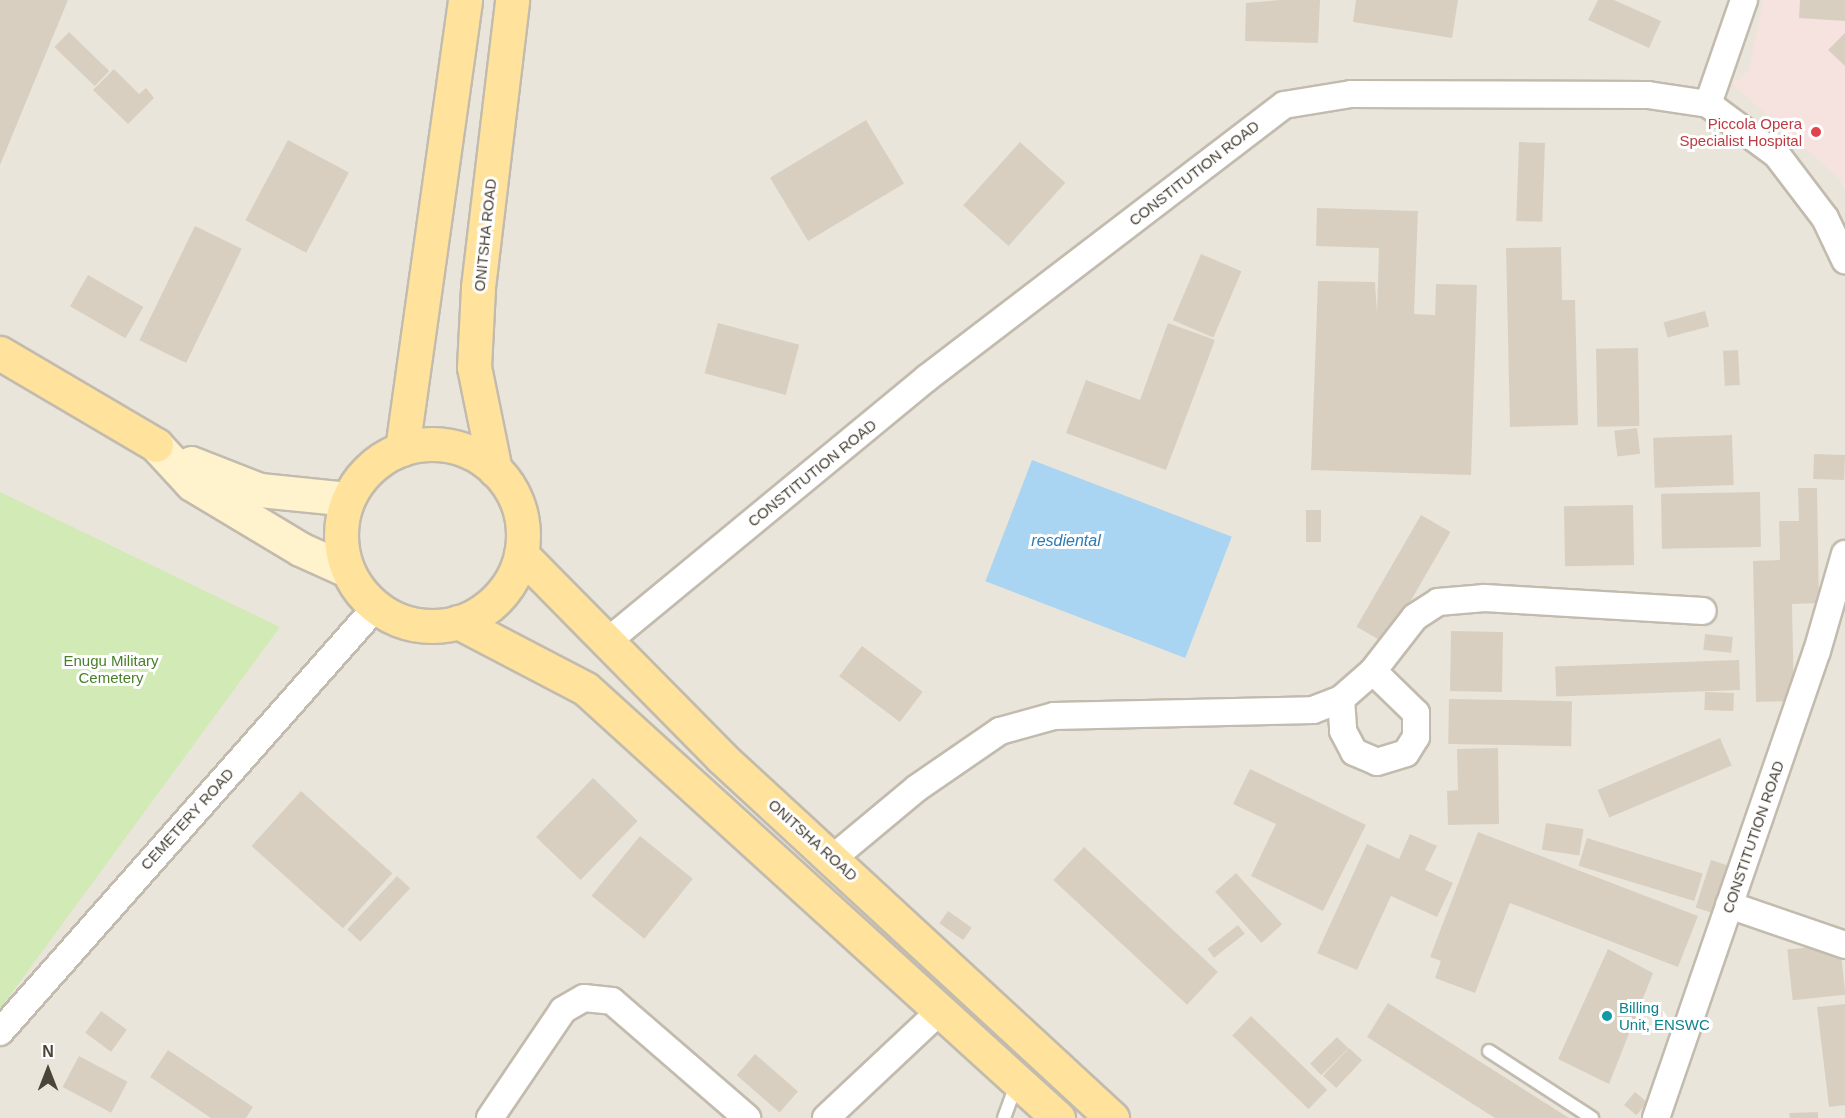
<!DOCTYPE html>
<style>
body{margin:0}
#map{position:relative;width:1845px;height:1118px;overflow:hidden;background:#f6f3ec;font-family:Helvetica,sans-serif}
div>[style]{position:absolute}
.residential>*{inset:0;background:#eae5da;transform-origin:0 0}
.medical>*{inset:0;background:#f6e3e0}
.green>*{inset:0;background:#d2eab5}
.water>*{inset:0;background:#a9d4f2;transform-origin:0 0}
.building>*{inset:0;background:#d8cfc1;transform-origin:0 0}
.roads{filter:drop-shadow(2px 0 #c2bbae) drop-shadow(-2px 0 #c2bbae) drop-shadow(0 2px #c2bbae) drop-shadow(0 -2px #c2bbae)}
.service>*{height:12px;margin:-6px;padding:0 6px;transform-origin:6px;border-radius:6px;background:#fff}
.minor>*{height:26px;margin:-13px;padding:0 13px;transform-origin:13px;border-radius:13px;background:#fff}
.secondary>*{height:33px;margin:-16.5px;padding:0 16.5px;transform-origin:16.5px;border-radius:16.5px;background:#fff3cd}
.primary>*{height:33px;margin:-16.5px;padding:0 16.5px;transform-origin:16.5px;border-radius:16.5px;background:#ffe39c}
.primary>.ring{margin:-16.5px;padding:0;box-sizing:content-box;background:none;border:33px solid #ffe39c;border-radius:50%}
.dots>*{width:16px;height:16px;translate:-50% -50%;box-sizing:border-box;border:3px solid #fff;border-radius:50%}
span{translate:-50% -50%;white-space:nowrap;text-align:center;line-height:1.15;-webkit-text-stroke:6px #fff;paint-order:stroke}
.health-label{font-size:15px;color:#be3a42}
.right{translate:-100% -50%;text-align:right}
.street-label{font-size:15px;color:#4b4439}
.park-label{font-size:15px;color:#4a7f2a}
.culture-label{font-size:15px;color:#0d838f}
.left{translate:0 -50%;text-align:left}
.water-label{font-size:16px;color:#2e7ab2;font-style:italic}
.north{position:absolute;left:18px;top:1040px;width:60px;height:60px;-webkit-text-stroke:4px #fff;paint-order:stroke;rotate:0deg;font-size:16px;font-weight:700;line-height:24px;text-align:center;color:#4b4439}
.north::after{content:'';display:block;margin:auto;width:21px;height:27px;background:#4b4439;clip-path:polygon(50% 0,100% 100%,50% 72%,0 100%)}
</style>
<div id="map">
<div class="residential">
<i style="left:0;top:0;width:1845px;height:1118px"></i>
</div>
<div class="medical">
<i style="clip-path:polygon(1763px 0,1845px 0,1845px 191px,1840px 179px,1732px 84px,1749px 70px)"></i>
</div>
<div class="green">
<i style="clip-path:polygon(0 492px,280px 627px,0 1009px)"></i>
</div>
<div class="water">
<i style="left:1032px;top:460px;width:214px;height:130px;rotate:21deg"></i>
</div>
<div class="building">
<i style="clip-path:polygon(0 0,68px 0,0 165px)"></i>
<i style="clip-path:polygon(1280px 0,1320px 0,1318px 43px,1245px 41px,1246px 3px)"></i>
<i style="clip-path:polygon(1356px 0,1458px 0,1452px 38px,1353px 22px)"></i>
<i style="clip-path:polygon(1598px 0,1614px 0,1661px 21px,1649px 48px,1588px 20px)"></i>
<i style="clip-path:polygon(1800px 0,1845px 0,1845px 21px,1799px 18px)"></i>
<i style="left:69px;top:32px;width:56px;height:21px;rotate:44deg"></i>
<i style="clip-path:polygon(1845px 33px,1845px 66px,1828px 50px)"></i>
<i style="clip-path:polygon(114px 69px,139px 94px,146px 88px,154px 98px,128px 124px,93px 90px)"></i>
<i style="left:866px;top:120px;width:74px;height:112px;rotate:59deg"></i>
<i style="left:288px;top:140px;width:69px;height:91px;rotate:28deg"></i>
<i style="left:1020px;top:142px;width:61px;height:85px;rotate:42deg"></i>
<i style="left:1519px;top:142px;width:26px;height:79px;rotate:2deg"></i>
<i style="clip-path:polygon(1317px 208px,1418px 211px,1414px 314px,1435px 315px,1436px 284px,1477px 285px,1471px 475px,1311px 470px,1318px 281px,1375px 282px,1377px 313px,1379px 248px,1316px 246px)"></i>
<i style="left:195px;top:226px;width:52px;height:127px;rotate:26deg"></i>
<i style="clip-path:polygon(1561px 247px,1562px 300px,1575px 300px,1578px 425px,1510px 427px,1506px 248px)"></i>
<i style="left:1201px;top:254px;width:44px;height:72px;rotate:23deg"></i>
<i style="left:88px;top:275px;width:64px;height:36px;rotate:30deg"></i>
<i style="left:1705px;top:311px;width:16px;height:43px;rotate:75deg"></i>
<i style="left:718px;top:323px;width:84px;height:52px;rotate:15deg"></i>
<i style="clip-path:polygon(1168px 323px,1215px 340px,1166px 470px,1066px 433px,1086px 380px,1140px 400px)"></i>
<i style="left:1638px;top:348px;width:78px;height:42px;rotate:89deg"></i>
<i style="left:1738px;top:350px;width:35px;height:15px;rotate:87deg"></i>
<i style="left:1637px;top:428px;width:26px;height:23px;rotate:83deg"></i>
<i style="left:1732px;top:435px;width:50px;height:79px;rotate:88deg"></i>
<i style="left:1814px;top:454px;width:31px;height:25px;rotate:2deg"></i>
<i style="clip-path:polygon(1798px 488px,1817px 488px,1819px 603px,1792px 604px,1794px 701px,1756px 702px,1753px 561px,1780px 560px,1779px 521px,1799px 521px)"></i>
<i style="left:1760px;top:492px;width:55px;height:99px;rotate:89deg"></i>
<i style="left:1633px;top:505px;width:60px;height:69px;rotate:89deg"></i>
<i style="left:1306px;top:510px;width:15px;height:32px"></i>
<i style="left:1421px;top:515px;width:34px;height:129px;rotate:30deg"></i>
<i style="left:1451px;top:631px;width:52px;height:60px;rotate:1deg"></i>
<i style="left:1705px;top:634px;width:28px;height:16px;rotate:6deg"></i>
<i style="left:862px;top:646px;width:76px;height:38px;rotate:37deg"></i>
<i style="left:1739px;top:660px;width:30px;height:184px;rotate:88deg"></i>
<i style="left:1705px;top:692px;width:29px;height:18px;rotate:2deg"></i>
<i style="left:1449px;top:699px;width:123px;height:45px;rotate:1deg"></i>
<i style="left:1720px;top:738px;width:30px;height:133px;rotate:67deg"></i>
<i style="clip-path:polygon(1498px 748px,1499px 824px,1448px 825px,1447px 791px,1458px 790px,1457px 749px)"></i>
<i style="clip-path:polygon(1250px 769px,1366px 825px,1323px 911px,1251px 876px,1276px 824px,1233px 804px)"></i>
<i style="left:593px;top:778px;width:62px;height:82px;rotate:44deg"></i>
<i style="left:301px;top:791px;width:123px;height:74px;rotate:42deg"></i>
<i style="left:1546px;top:823px;width:38px;height:27px;rotate:9deg"></i>
<i style="clip-path:polygon(1478px 832px,1698px 916px,1678px 967px,1510px 903px,1475px 993px,1435px 978px,1441px 961px,1430px 957px)"></i>
<i style="clip-path:polygon(1410px 834px,1437px 846px,1425px 870px,1453px 883px,1437px 917px,1391px 896px,1357px 970px,1317px 953px,1367px 844px,1399px 859px)"></i>
<i style="left:640px;top:836px;width:68px;height:77px;rotate:39deg"></i>
<i style="left:1587px;top:838px;width:121px;height:29px;rotate:17deg"></i>
<i style="left:1084px;top:847px;width:183px;height:45px;rotate:43deg"></i>
<i style="left:1711px;top:860px;width:26px;height:50px;rotate:18deg"></i>
<i style="left:1236px;top:873px;width:69px;height:28px;rotate:48deg"></i>
<i style="left:397px;top:876px;width:18px;height:73px;rotate:43deg"></i>
<i style="left:948px;top:911px;width:29px;height:15px;rotate:35deg"></i>
<i style="left:1238px;top:925px;width:11px;height:39px;rotate:52deg"></i>
<i style="left:1840px;top:944px;width:51px;height:53px;rotate:84deg"></i>
<i style="clip-path:polygon(1608px 949px,1653px 973px,1609px 1084px,1558px 1059px)"></i>
<i style="clip-path:polygon(1388px 1003px,1569px 1118px,1495px 1118px,1367px 1037px)"></i>
<i style="clip-path:polygon(1845px 1004px,1845px 1105px,1829px 1107px,1817px 1007px)"></i>
<i style="left:101px;top:1011px;width:32px;height:27px;rotate:36deg"></i>
<i style="left:1251px;top:1016px;width:106px;height:27px;rotate:44deg"></i>
<i style="left:1337px;top:1037px;width:16px;height:38px;rotate:45deg"></i>
<i style="left:1349px;top:1048px;width:18px;height:38px;rotate:43deg"></i>
<i style="clip-path:polygon(168px 1050px,253px 1107px,246px 1118px,211px 1118px,150px 1077px)"></i>
<i style="left:755px;top:1054px;width:57px;height:28px;rotate:41deg"></i>
<i style="left:79px;top:1056px;width:55px;height:35px;rotate:28deg"></i>
<i style="left:1635px;top:1092px;width:16px;height:17px;rotate:40deg"></i>
<i style="clip-path:polygon(1818px 1112px,1818px 1118px,1790px 1118px,1789px 1113px)"></i>
</div>
<div class="roads">
<div class="service">
<i style="left:1489px;top:1051px;width:123px;rotate:33deg"></i>
<i style="left:1004px;top:1118px;width:38px;rotate:-70deg"></i>
</div>
<div class="minor">
<i style="left:1708px;top:104px;width:110px;rotate:-70.9deg"></i>
<i style="left:608px;top:641px;width:413px;rotate:-39.5deg"></i>
<i style="left:927px;top:378px;width:449px;rotate:-37.4deg"></i>
<i style="left:1284px;top:105px;width:68px;rotate:-9.3deg"></i>
<i style="left:1351px;top:94px;width:297px;rotate:0.2deg"></i>
<i style="left:1648px;top:95px;width:61px;rotate:8.5deg"></i>
<i style="left:1708px;top:104px;width:86px;rotate:36.5deg"></i>
<i style="left:1777px;top:155px;width:79px;rotate:52.7deg"></i>
<i style="left:1825px;top:218px;width:47px;rotate:64.5deg"></i>
<i style="left:1341px;top:699px;width:32px;rotate:86deg"></i>
<i style="left:1343px;top:731px;width:24px;rotate:62deg"></i>
<i style="left:1354px;top:752px;width:25px;rotate:23deg"></i>
<i style="left:1377px;top:762px;width:30px;rotate:-17deg"></i>
<i style="left:1406px;top:753px;width:19px;rotate:-58deg"></i>
<i style="left:1416px;top:737px;width:24px;rotate:-90deg"></i>
<i style="left:1416px;top:713px;width:60px;rotate:-135.7deg"></i>
<i style="left:833px;top:858px;width:109px;rotate:-39.8deg"></i>
<i style="left:917px;top:788px;width:101px;rotate:-34.5deg"></i>
<i style="left:1000px;top:731px;width:56px;rotate:-15.5deg"></i>
<i style="left:1054px;top:716px;width:259px;rotate:-1.3deg"></i>
<i style="left:1313px;top:710px;width:30px;rotate:-21deg"></i>
<i style="left:1341px;top:699px;width:43px;rotate:-41.2deg"></i>
<i style="left:1373px;top:671px;width:68px;rotate:-52.1deg"></i>
<i style="left:1415px;top:617px;width:27px;rotate:-33deg"></i>
<i style="left:1438px;top:602px;width:47px;rotate:-4.9deg"></i>
<i style="left:1485px;top:598px;width:218px;rotate:3.4deg"></i>
<i style="left:1729px;top:905px;width:123px;rotate:19deg"></i>
<i style="left:0;top:1032px;width:567px;rotate:-48.5deg"></i>
<i style="left:490px;top:1118px;width:130px;rotate:-55.9deg"></i>
<i style="left:563px;top:1010px;width:24px;rotate:-30deg"></i>
<i style="left:584px;top:998px;width:28px;rotate:6deg"></i>
<i style="left:612px;top:1001px;width:179px;rotate:40.9deg"></i>
<i style="left:826px;top:1118px;width:155px;rotate:-43.2deg"></i>
<i style="left:1656px;top:1118px;width:494px;rotate:-71deg"></i>
<i style="left:1817px;top:651px;width:101px;rotate:-73.9deg"></i>
</div>
<div class="secondary">
<i style="left:156px;top:445px;width:53px;rotate:47.3deg"></i>
<i style="left:192px;top:484px;width:126px;rotate:31deg"></i>
<i style="left:300px;top:549px;width:51px;rotate:24.1deg"></i>
<i style="left:191px;top:463px;width:74px;rotate:21.4deg"></i>
<i style="left:260px;top:490px;width:88px;rotate:5.8deg"></i>
</div>
<div class="primary">
<i style="left:0;top:353px;width:181px;rotate:30.5deg"></i>
<i class="ring" style="left:341px;top:444px;width:149px;height:149px"></i>
<i style="left:402px;top:449px;width:453px;rotate:-82deg"></i>
<i style="left:495px;top:470px;width:105px;rotate:-101.5deg"></i>
<i style="left:474px;top:367px;width:80px;rotate:-87.1deg"></i>
<i style="left:478px;top:287px;width:289px;rotate:-83.2deg"></i>
<i style="left:521px;top:554px;width:286px;rotate:45.4deg"></i>
<i style="left:722px;top:758px;width:531px;rotate:42.71deg"></i>
<i style="left:458px;top:622px;width:144px;rotate:27.6deg"></i>
<i style="left:586px;top:689px;width:638px;rotate:42.27deg"></i>
</div>
</div>
<div class="dots">
<i style="left:1816px;top:132px;background:#e0444e"></i>
<i style="left:1607px;top:1016px;background:#0f9aa8"></i>
</div>
<div class="health-label">
<span class="right" style="left:1802px;top:132px">Piccola Opera<br>Specialist Hospital</span>
</div>
<div class="street-label">
<span style="left:1194px;top:173px;rotate:-38deg">CONSTITUTION ROAD</span>
<span style="left:485px;top:235px;rotate:-84deg">ONITSHA ROAD</span>
<span style="left:812px;top:473px;rotate:-39deg">CONSTITUTION ROAD</span>
<span style="left:187px;top:819px;rotate:-48deg">CEMETERY ROAD</span>
<span style="left:1753px;top:837px;rotate:-71deg">CONSTITUTION ROAD</span>
<span style="left:813px;top:840px;rotate:42deg">ONITSHA ROAD</span>
</div>
<div class="park-label">
<span style="left:111px;top:669px">Enugu Military<br>Cemetery</span>
</div>
<div class="culture-label">
<span class="left" style="left:1619px;top:1016px">Billing<br>Unit, ENSWC</span>
</div>
<div class="water-label">
<span style="left:1066px;top:541px">resdiental</span>
</div>
<div class="north">N</div>
</div>
